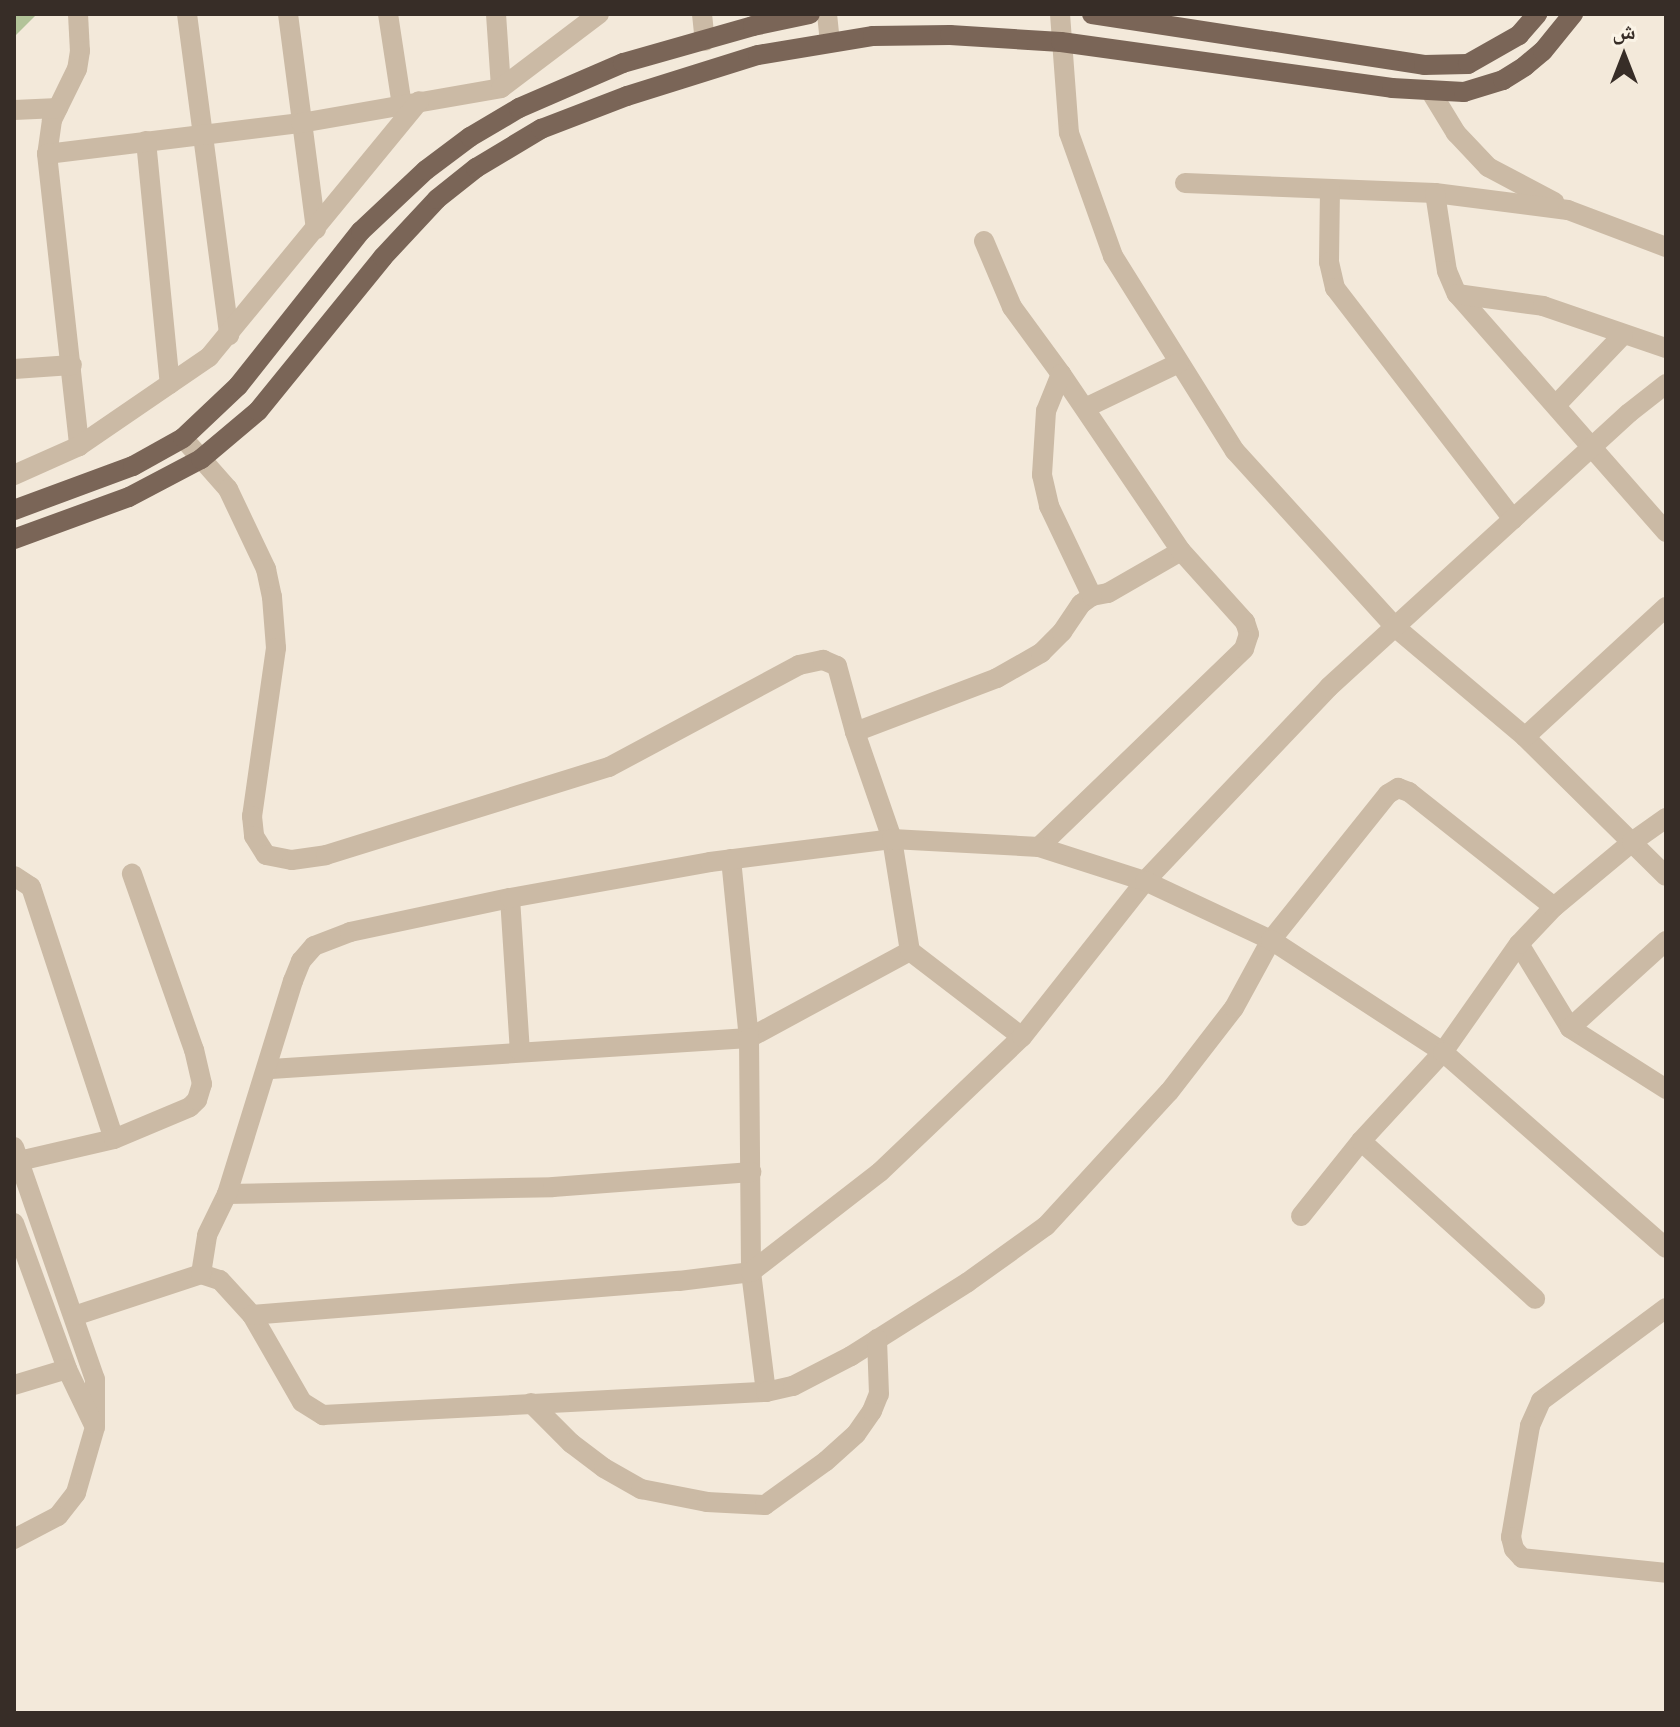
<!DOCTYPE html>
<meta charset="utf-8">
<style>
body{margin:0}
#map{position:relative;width:1680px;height:1727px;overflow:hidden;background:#f3e9da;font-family:Cabin,"Noto Naskh Arabic",sans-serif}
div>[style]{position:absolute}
.green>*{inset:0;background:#b2c399}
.minor>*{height:20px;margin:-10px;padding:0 10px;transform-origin:10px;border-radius:10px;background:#cbbaa5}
.major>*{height:20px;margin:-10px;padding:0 10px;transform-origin:10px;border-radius:10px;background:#7a6557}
span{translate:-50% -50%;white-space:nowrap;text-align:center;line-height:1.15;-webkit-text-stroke:6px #faf3e6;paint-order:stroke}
.frame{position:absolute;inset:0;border:16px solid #372d27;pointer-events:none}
.north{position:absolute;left:1584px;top:16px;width:80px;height:80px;-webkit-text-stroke:6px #faf3e6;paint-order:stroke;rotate:0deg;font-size:22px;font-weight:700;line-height:32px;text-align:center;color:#372d27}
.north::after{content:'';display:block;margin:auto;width:28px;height:36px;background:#372d27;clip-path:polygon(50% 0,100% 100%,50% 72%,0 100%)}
</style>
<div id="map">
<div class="green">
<i style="clip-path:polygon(14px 14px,37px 14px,14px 37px)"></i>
</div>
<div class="minor">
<i style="left:78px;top:14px;width:37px;rotate:87deg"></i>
<i style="left:80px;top:51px;width:18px;rotate:99deg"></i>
<i style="left:77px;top:69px;width:57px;rotate:116.1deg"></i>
<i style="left:52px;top:120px;width:34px;rotate:98deg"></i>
<i style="left:47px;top:154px;width:294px;rotate:83.7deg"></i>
<i style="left:187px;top:14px;width:324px;rotate:82.5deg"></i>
<i style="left:288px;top:14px;width:217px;rotate:82.6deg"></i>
<i style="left:388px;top:14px;width:92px;rotate:81.3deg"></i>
<i style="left:496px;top:14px;width:74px;rotate:86.1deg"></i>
<i style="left:702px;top:14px;width:27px;rotate:84deg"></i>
<i style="left:827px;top:14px;width:28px;rotate:84deg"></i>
<i style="left:1060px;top:14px;width:119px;rotate:85.7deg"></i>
<i style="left:1069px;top:133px;width:131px;rotate:70.3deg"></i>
<i style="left:1113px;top:256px;width:230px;rotate:58deg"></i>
<i style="left:1235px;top:451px;width:238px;rotate:47.7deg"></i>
<i style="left:1395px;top:627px;width:170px;rotate:40.2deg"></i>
<i style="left:1525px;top:737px;width:198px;rotate:44.6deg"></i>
<i style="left:1431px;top:92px;width:48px;rotate:58.6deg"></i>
<i style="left:1456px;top:133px;width:47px;rotate:46.7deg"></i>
<i style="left:1488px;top:167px;width:75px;rotate:27.9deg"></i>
<i style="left:14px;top:110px;width:44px;rotate:-2.6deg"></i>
<i style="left:146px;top:141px;width:244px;rotate:84.4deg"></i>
<i style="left:47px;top:154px;width:256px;rotate:-7deg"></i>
<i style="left:301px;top:123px;width:203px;rotate:-9.9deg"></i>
<i style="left:501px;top:88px;width:123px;rotate:-37.1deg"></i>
<i style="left:1185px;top:183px;width:250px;rotate:2.3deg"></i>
<i style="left:1435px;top:193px;width:134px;rotate:7.3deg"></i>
<i style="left:1568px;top:210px;width:105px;rotate:20.7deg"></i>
<i style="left:1330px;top:189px;width:73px;rotate:90.8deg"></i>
<i style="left:1329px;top:262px;width:27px;rotate:77deg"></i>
<i style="left:1335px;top:288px;width:292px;rotate:52.4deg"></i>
<i style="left:1435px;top:193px;width:79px;rotate:81.3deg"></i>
<i style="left:1447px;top:271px;width:25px;rotate:67deg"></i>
<i style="left:1457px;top:294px;width:317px;rotate:48.7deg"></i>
<i style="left:984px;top:241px;width:72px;rotate:67deg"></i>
<i style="left:1012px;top:307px;width:83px;rotate:53.8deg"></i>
<i style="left:1457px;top:294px;width:87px;rotate:7.9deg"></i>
<i style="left:1543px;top:306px;width:130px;rotate:18.9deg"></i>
<i style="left:14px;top:369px;width:58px;rotate:-3.9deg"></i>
<i style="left:1556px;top:405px;width:97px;rotate:-46.3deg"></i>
<i style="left:1085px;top:408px;width:104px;rotate:-25.6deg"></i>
<i style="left:183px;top:438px;width:68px;rotate:48.6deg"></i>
<i style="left:228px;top:489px;width:89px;rotate:64.6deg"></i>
<i style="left:266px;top:569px;width:29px;rotate:78deg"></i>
<i style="left:272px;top:597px;width:51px;rotate:85.5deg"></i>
<i style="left:276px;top:648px;width:170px;rotate:98.1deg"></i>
<i style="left:252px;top:816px;width:20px;rotate:84deg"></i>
<i style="left:254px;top:836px;width:22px;rotate:58deg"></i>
<i style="left:266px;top:855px;width:26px;rotate:11deg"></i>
<i style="left:292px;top:860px;width:34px;rotate:-8deg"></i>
<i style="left:326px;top:855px;width:296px;rotate:-17.3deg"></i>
<i style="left:609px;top:767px;width:216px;rotate:-28.2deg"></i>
<i style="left:799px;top:665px;width:25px;rotate:-12deg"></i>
<i style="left:823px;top:660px;width:15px;rotate:23deg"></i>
<i style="left:837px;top:666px;width:68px;rotate:74.7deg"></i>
<i style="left:855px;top:732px;width:113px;rotate:70.9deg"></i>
<i style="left:892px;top:839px;width:113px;rotate:80.9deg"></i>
<i style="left:910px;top:951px;width:183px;rotate:151.6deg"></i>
<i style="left:749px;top:1038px;width:483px;rotate:176.3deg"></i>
<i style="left:14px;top:475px;width:71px;rotate:-24deg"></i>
<i style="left:79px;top:446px;width:158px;rotate:-34.4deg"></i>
<i style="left:209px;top:357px;width:331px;rotate:-50.6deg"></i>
<i style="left:855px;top:732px;width:152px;rotate:-20.8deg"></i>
<i style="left:997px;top:678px;width:51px;rotate:-29.6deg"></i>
<i style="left:1041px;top:653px;width:30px;rotate:-45deg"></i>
<i style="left:1062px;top:632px;width:34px;rotate:-56deg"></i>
<i style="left:1081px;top:604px;width:14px;rotate:-36deg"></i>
<i style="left:1092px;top:596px;width:16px;rotate:-11deg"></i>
<i style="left:1108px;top:593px;width:84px;rotate:-29.9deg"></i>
<i style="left:1525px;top:737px;width:192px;rotate:-42.7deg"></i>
<i style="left:1039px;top:847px;width:285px;rotate:-44deg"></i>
<i style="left:1244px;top:649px;width:16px;rotate:-72deg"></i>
<i style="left:1249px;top:634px;width:13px;rotate:-108deg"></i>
<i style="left:1245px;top:622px;width:96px;rotate:-132deg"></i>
<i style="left:1181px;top:551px;width:214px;rotate:-124.1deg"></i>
<i style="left:1061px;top:374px;width:40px;rotate:112deg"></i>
<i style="left:1046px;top:411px;width:64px;rotate:93.6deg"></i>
<i style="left:1042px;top:475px;width:32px;rotate:77deg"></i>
<i style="left:1049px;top:506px;width:100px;rotate:64.5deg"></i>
<i style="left:731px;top:859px;width:180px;rotate:84.3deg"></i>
<i style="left:749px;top:1038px;width:234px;rotate:89.5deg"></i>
<i style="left:751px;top:1272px;width:121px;rotate:82.9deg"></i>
<i style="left:14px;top:876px;width:20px;rotate:33deg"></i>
<i style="left:31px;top:887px;width:265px;rotate:71.8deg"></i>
<i style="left:114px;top:1139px;width:103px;rotate:167deg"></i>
<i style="left:510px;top:898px;width:153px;rotate:86.3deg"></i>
<i style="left:1519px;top:944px;width:98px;rotate:58.7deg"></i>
<i style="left:1570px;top:1028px;width:114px;rotate:32.4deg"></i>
<i style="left:910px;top:951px;width:141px;rotate:37.5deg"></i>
<i style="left:1570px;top:1028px;width:130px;rotate:-42.2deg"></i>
<i style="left:114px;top:1139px;width:82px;rotate:-22.8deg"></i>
<i style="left:190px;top:1107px;width:10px;rotate:-45deg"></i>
<i style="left:197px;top:1100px;width:17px;rotate:-73deg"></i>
<i style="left:202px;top:1084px;width:35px;rotate:-103deg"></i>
<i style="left:194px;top:1050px;width:187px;rotate:-109.4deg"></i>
<i style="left:1361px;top:1141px;width:235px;rotate:42.2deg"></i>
<i style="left:14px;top:1147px;width:246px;rotate:70.8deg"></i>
<i style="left:95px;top:1379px;width:48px;rotate:90deg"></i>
<i style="left:95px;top:1427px;width:69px;rotate:106.1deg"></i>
<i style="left:76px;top:1493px;width:29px;rotate:128deg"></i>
<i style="left:58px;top:1516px;width:50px;rotate:152.4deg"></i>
<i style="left:227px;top:1194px;width:326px;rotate:-1.2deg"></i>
<i style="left:553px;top:1187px;width:199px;rotate:-4.3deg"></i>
<i style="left:1301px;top:1216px;width:96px;rotate:-51.3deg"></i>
<i style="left:1361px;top:1141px;width:121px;rotate:-47.3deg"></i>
<i style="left:1443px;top:1052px;width:132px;rotate:-54.9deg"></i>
<i style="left:1519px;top:944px;width:51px;rotate:-46.6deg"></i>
<i style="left:1554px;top:907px;width:102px;rotate:-39.8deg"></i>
<i style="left:1632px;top:842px;width:42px;rotate:-35.2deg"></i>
<i style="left:14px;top:1223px;width:155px;rotate:70deg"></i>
<i style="left:67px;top:1369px;width:60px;rotate:64.3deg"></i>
<i style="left:201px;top:1274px;width:20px;rotate:18deg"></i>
<i style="left:220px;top:1280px;width:47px;rotate:47.6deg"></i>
<i style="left:252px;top:1315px;width:100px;rotate:60.1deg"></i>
<i style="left:302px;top:1402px;width:25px;rotate:32deg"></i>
<i style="left:323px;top:1415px;width:444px;rotate:-3deg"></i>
<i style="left:766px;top:1392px;width:28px;rotate:-13deg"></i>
<i style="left:793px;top:1386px;width:65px;rotate:-27.3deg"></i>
<i style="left:851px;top:1356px;width:138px;rotate:-32.3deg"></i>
<i style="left:968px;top:1282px;width:96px;rotate:-35.7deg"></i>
<i style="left:1046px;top:1226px;width:182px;rotate:-47.5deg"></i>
<i style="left:1169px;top:1092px;width:106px;rotate:-52.3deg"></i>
<i style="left:1234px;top:1008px;width:77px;rotate:-61.4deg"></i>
<i style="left:1271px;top:940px;width:187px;rotate:-51.3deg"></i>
<i style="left:1388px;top:794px;width:12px;rotate:-31deg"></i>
<i style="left:1398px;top:788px;width:12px;rotate:20deg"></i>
<i style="left:1409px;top:792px;width:185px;rotate:38.4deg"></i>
<i style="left:1666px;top:1308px;width:156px;rotate:143.4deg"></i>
<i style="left:1541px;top:1401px;width:27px;rotate:114deg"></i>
<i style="left:1530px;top:1426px;width:113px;rotate:99.7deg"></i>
<i style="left:1511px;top:1537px;width:12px;rotate:76deg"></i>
<i style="left:1514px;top:1549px;width:12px;rotate:48deg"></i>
<i style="left:1522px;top:1558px;width:145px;rotate:5.9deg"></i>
<i style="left:252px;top:1315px;width:428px;rotate:-4.6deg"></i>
<i style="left:679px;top:1281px;width:73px;rotate:-7.1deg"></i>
<i style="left:751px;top:1272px;width:163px;rotate:-37.8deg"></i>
<i style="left:880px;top:1172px;width:196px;rotate:-43.6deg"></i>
<i style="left:1022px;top:1037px;width:199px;rotate:-51.7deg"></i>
<i style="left:1145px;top:881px;width:267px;rotate:-46.5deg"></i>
<i style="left:1329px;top:687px;width:406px;rotate:-42.4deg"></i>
<i style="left:1629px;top:413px;width:47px;rotate:-38.1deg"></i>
<i style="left:74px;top:1316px;width:134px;rotate:-18.3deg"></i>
<i style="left:201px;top:1274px;width:39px;rotate:-81deg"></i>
<i style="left:207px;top:1235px;width:46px;rotate:-64deg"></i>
<i style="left:227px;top:1194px;width:223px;rotate:-72.8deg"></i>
<i style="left:293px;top:981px;width:22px;rotate:-68deg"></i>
<i style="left:301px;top:961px;width:20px;rotate:-49deg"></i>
<i style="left:314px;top:946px;width:39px;rotate:-21deg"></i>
<i style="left:350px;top:932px;width:164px;rotate:-12deg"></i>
<i style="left:510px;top:898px;width:203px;rotate:-10.2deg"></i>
<i style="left:710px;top:862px;width:183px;rotate:-7.2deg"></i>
<i style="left:892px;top:839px;width:147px;rotate:3.1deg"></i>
<i style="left:1039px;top:847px;width:111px;rotate:17.8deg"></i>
<i style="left:1145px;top:881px;width:139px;rotate:25.1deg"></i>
<i style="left:1271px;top:940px;width:205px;rotate:33.1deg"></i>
<i style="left:1443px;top:1052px;width:297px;rotate:41.3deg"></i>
<i style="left:14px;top:1385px;width:55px;rotate:-16.8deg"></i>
<i style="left:531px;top:1403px;width:57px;rotate:45deg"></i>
<i style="left:571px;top:1443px;width:41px;rotate:37.1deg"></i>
<i style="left:604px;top:1468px;width:43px;rotate:29.6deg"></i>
<i style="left:641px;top:1489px;width:67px;rotate:11.1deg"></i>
<i style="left:707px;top:1502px;width:58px;rotate:3deg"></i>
<i style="left:765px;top:1505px;width:75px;rotate:-35.8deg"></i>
<i style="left:826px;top:1461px;width:40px;rotate:-42deg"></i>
<i style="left:856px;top:1434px;width:28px;rotate:-55deg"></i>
<i style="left:872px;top:1411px;width:18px;rotate:-68deg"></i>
<i style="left:879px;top:1394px;width:55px;rotate:-92.1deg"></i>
</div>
<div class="major">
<i style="left:1092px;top:14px;width:336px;rotate:8.7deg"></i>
<i style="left:1424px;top:65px;width:44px;rotate:-1.3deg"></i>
<i style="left:1468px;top:64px;width:59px;rotate:-29.6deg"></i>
<i style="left:1519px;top:35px;width:28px;rotate:-49deg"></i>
<i style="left:14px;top:510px;width:127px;rotate:-20.3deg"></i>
<i style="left:133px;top:466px;width:57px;rotate:-29.2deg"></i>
<i style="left:183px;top:438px;width:76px;rotate:-43.4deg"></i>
<i style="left:238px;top:386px;width:198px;rotate:-51.6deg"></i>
<i style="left:361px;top:231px;width:89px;rotate:-43.2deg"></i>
<i style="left:426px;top:170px;width:55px;rotate:-36.9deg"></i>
<i style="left:470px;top:137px;width:57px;rotate:-30.6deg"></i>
<i style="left:519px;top:108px;width:113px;rotate:-23.4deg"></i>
<i style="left:623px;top:63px;width:135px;rotate:-15.9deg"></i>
<i style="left:753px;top:26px;width:58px;rotate:-11.9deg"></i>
<i style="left:14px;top:539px;width:122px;rotate:-20.1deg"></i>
<i style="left:129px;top:497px;width:81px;rotate:-27.8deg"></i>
<i style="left:201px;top:459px;width:75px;rotate:-40.1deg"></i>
<i style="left:258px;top:411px;width:198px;rotate:-50.9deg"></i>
<i style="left:383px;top:257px;width:79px;rotate:-47deg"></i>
<i style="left:437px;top:199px;width:50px;rotate:-38.5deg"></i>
<i style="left:476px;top:168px;width:76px;rotate:-31deg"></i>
<i style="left:541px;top:129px;width:92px;rotate:-21deg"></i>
<i style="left:627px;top:96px;width:137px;rotate:-17.4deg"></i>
<i style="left:758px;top:55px;width:117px;rotate:-9.4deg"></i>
<i style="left:873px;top:36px;width:77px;rotate:-0.7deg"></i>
<i style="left:950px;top:35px;width:111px;rotate:3.6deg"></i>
<i style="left:1061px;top:42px;width:334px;rotate:7.9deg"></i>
<i style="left:1392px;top:88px;width:72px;rotate:3.2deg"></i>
<i style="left:1464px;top:92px;width:41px;rotate:-17.1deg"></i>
<i style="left:1503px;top:80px;width:26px;rotate:-32deg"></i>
<i style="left:1525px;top:66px;width:23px;rotate:-40deg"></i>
<i style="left:1543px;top:51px;width:48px;rotate:-51deg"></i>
</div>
<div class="frame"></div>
<div class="north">ش</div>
</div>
